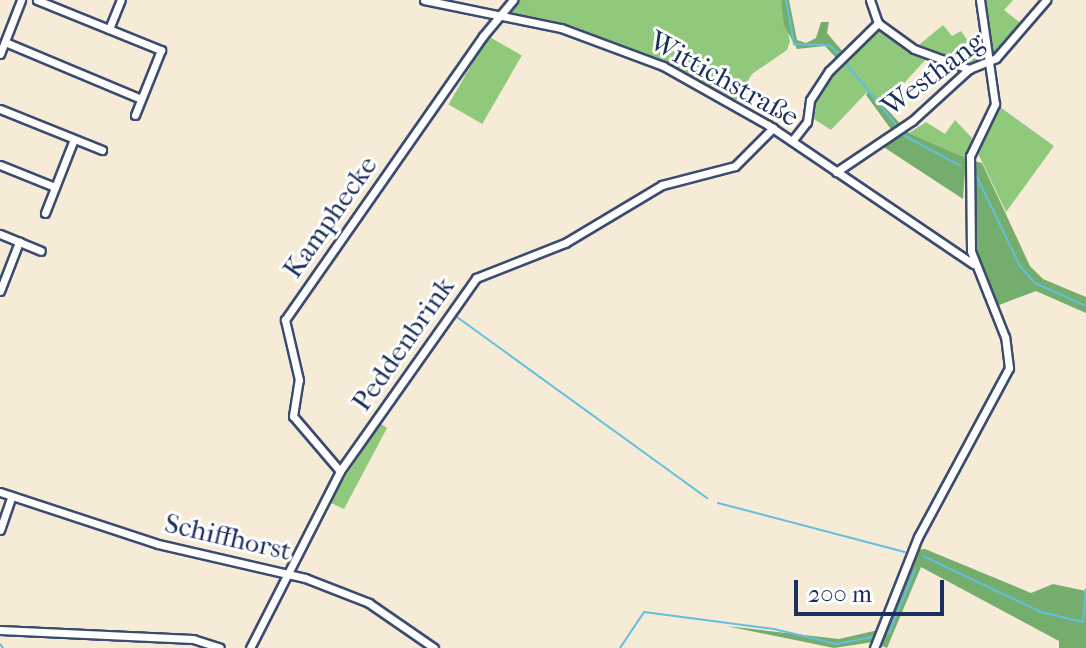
<!DOCTYPE html>
<meta charset="utf-8">
<style>
body{margin:0}
#map{position:relative;width:1086px;height:648px;overflow:hidden;background:#f5ebd7;font-family:"IM FELL French Canon",serif}
div>[style]{position:absolute}
.green>*{inset:0;background:#91c97c;transform-origin:0 0}
.forest>*{inset:0;background:#74ad6c}
.stream>*{height:2px;margin:-1px;padding:0 1px;transform-origin:1px;border-radius:1px;background:#61bfdf}
.roads{filter:drop-shadow(2px 0 #3c4b70) drop-shadow(-2px 0 #3c4b70) drop-shadow(0 2px #3c4b70) drop-shadow(0 -2px #3c4b70)}
.minor>*{height:7px;margin:-3.5px;padding:0 3.5px;transform-origin:3.5px;border-radius:3.5px;background:#fff}
span{translate:-50% -50%;white-space:nowrap;text-align:center;line-height:1.15;-webkit-text-stroke:6px #fff;paint-order:stroke}
.street-label{font-size:28px;color:#1b2f5e}
.scale{position:absolute;left:794px;top:580px;width:150px;height:36px;box-sizing:border-box;border:4px solid #1b2f5e;border-top:0;padding-left:10px;font-size:24px;line-height:28px;white-space:nowrap;color:#1b2f5e;-webkit-text-stroke:6px #fff;paint-order:stroke}
</style>
<div id="map">
<div class="green">
<i style="clip-path:polygon(513px 0,781px 0,790px 41px,787px 50px,752px 74px,734px 104px,609px 43px,498px 14px)"></i>
<i style="clip-path:polygon(979px 0,1013px 0,1004px 10px,1023px 25px,996px 58px,969px 69px,928px 57px,883px 106px,869px 90px,831px 130px,808px 115px,816px 89px,878px 23px,914px 49px,943px 25px,952px 36px,961px 31px,968px 41px,985px 32px)"></i>
<i style="left:488px;top:36px;width:39px;height:79px;rotate:30deg"></i>
<i style="clip-path:polygon(1000px 107px,1054px 146px,1006px 212px,976px 149px)"></i>
<i style="clip-path:polygon(955px 120px,972px 138px,966px 158px,909px 133px,926px 122px,945px 134px)"></i>
<i style="clip-path:polygon(380px 423px,387px 428px,344px 509px,329px 502px)"></i>
</div>
<div class="forest">
<i style="clip-path:polygon(781px 0,789px 0,797px 40px,806px 43px,816px 38px,821px 22px,829px 22px,827px 33px,844px 53px,838px 60px,825px 46px,797px 49px,784px 25px)"></i>
<i style="clip-path:polygon(869px 90px,909px 133px,966px 158px,963px 199px,879px 144px,893px 132px,866px 95px)"></i>
<i style="clip-path:polygon(971px 160px,982px 163px,1030px 266px,1043px 279px,1086px 297px,1086px 313px,1036px 291px,994px 307px,974px 264px)"></i>
<i style="clip-path:polygon(925px 549px,1031px 593px,1053px 584px,1086px 591px,1086px 648px,1059px 648px,1059px 641px,921px 567px,887px 648px,873px 642px,834px 648px,726px 626px,839px 639px,887px 628px,913px 550px)"></i>
</div>
<div class="stream">
<i style="left:786px;top:0;width:45px;rotate:79.7deg"></i>
<i style="left:794px;top:44px;width:35px;rotate:2deg"></i>
<i style="left:829px;top:45px;width:13px;rotate:42deg"></i>
<i style="left:844px;top:61px;width:84px;rotate:50.8deg"></i>
<i style="left:901px;top:134px;width:68px;rotate:28.1deg"></i>
<i style="left:975px;top:173px;width:103px;rotate:64.2deg"></i>
<i style="left:1020px;top:266px;width:23px;rotate:49deg"></i>
<i style="left:1035px;top:283px;width:56px;rotate:24.3deg"></i>
<i style="left:457px;top:317px;width:309px;rotate:35.9deg"></i>
<i style="left:718px;top:503px;width:193px;rotate:14.7deg"></i>
<i style="left:923px;top:556px;width:131px;rotate:25.4deg"></i>
<i style="left:1041px;top:612px;width:43px;rotate:13.4deg"></i>
<i style="left:1083px;top:622px;width:33px;rotate:-85deg"></i>
<i style="left:889px;top:633px;width:68px;rotate:-67.6deg"></i>
<i style="left:0;top:644px;width:5px;rotate:53deg"></i>
<i style="left:620px;top:648px;width:43px;rotate:-56.3deg"></i>
<i style="left:644px;top:612px;width:131px;rotate:7.5deg"></i>
<i style="left:774px;top:629px;width:64px;rotate:13.6deg"></i>
<i style="left:836px;top:644px;width:38px;rotate:-11deg"></i>
</div>
<div class="roads">
<div class="minor">
<i style="left:37px;top:0;width:134px;rotate:22deg"></i>
<i style="left:161px;top:50px;width:70px;rotate:111.8deg"></i>
<i style="left:424px;top:0;width:140px;rotate:11.6deg"></i>
<i style="left:561px;top:28px;width:109px;rotate:20.4deg"></i>
<i style="left:663px;top:66px;width:120px;rotate:29.3deg"></i>
<i style="left:768px;top:125px;width:248px;rotate:34.1deg"></i>
<i style="left:870px;top:0;width:24px;rotate:71deg"></i>
<i style="left:878px;top:23px;width:44px;rotate:35.8deg"></i>
<i style="left:914px;top:49px;width:59px;rotate:20deg"></i>
<i style="left:109px;top:29px;width:31px;rotate:-68deg"></i>
<i style="left:5px;top:42px;width:147px;rotate:22.7deg"></i>
<i style="left:0;top:54px;width:58px;rotate:-68.7deg"></i>
<i style="left:0;top:109px;width:110px;rotate:21.9deg"></i>
<i style="left:792px;top:141px;width:24px;rotate:-52deg"></i>
<i style="left:807px;top:122px;width:22px;rotate:-82deg"></i>
<i style="left:810px;top:100px;width:35px;rotate:-57deg"></i>
<i style="left:829px;top:71px;width:69px;rotate:-44.4deg"></i>
<i style="left:0;top:165px;width:59px;rotate:21.8deg"></i>
<i style="left:836px;top:172px;width:92px;rotate:-33.9deg"></i>
<i style="left:912px;top:121px;width:77px;rotate:-42.4deg"></i>
<i style="left:969px;top:69px;width:29px;rotate:-22deg"></i>
<i style="left:996px;top:58px;width:77px;rotate:-49.2deg"></i>
<i style="left:45px;top:213px;width:79px;rotate:-68.6deg"></i>
<i style="left:0;top:234px;width:44px;rotate:22.5deg"></i>
<i style="left:0;top:291px;width:53px;rotate:-68.8deg"></i>
<i style="left:340px;top:471px;width:72px;rotate:-130.5deg"></i>
<i style="left:293px;top:416px;width:36px;rotate:-81deg"></i>
<i style="left:299px;top:380px;width:62px;rotate:-103.1deg"></i>
<i style="left:285px;top:320px;width:346px;rotate:-55.1deg"></i>
<i style="left:483px;top:36px;width:47px;rotate:-50.2deg"></i>
<i style="left:0;top:492px;width:166px;rotate:18.2deg"></i>
<i style="left:158px;top:544px;width:151px;rotate:13deg"></i>
<i style="left:305px;top:578px;width:69px;rotate:21.3deg"></i>
<i style="left:369px;top:603px;width:79px;rotate:34.7deg"></i>
<i style="left:0;top:530px;width:36px;rotate:-71deg"></i>
<i style="left:0;top:630px;width:193px;rotate:2.7deg"></i>
<i style="left:193px;top:639px;width:28px;rotate:18deg"></i>
<i style="left:250px;top:648px;width:199px;rotate:-63deg"></i>
<i style="left:340px;top:471px;width:236px;rotate:-54.8deg"></i>
<i style="left:476px;top:278px;width:96px;rotate:-21.5deg"></i>
<i style="left:565px;top:243px;width:113px;rotate:-30.9deg"></i>
<i style="left:662px;top:185px;width:75px;rotate:-14.6deg"></i>
<i style="left:735px;top:166px;width:54px;rotate:-45deg"></i>
<i style="left:874px;top:648px;width:119px;rotate:-68.4deg"></i>
<i style="left:918px;top:537px;width:192px;rotate:-61.7deg"></i>
<i style="left:1009px;top:368px;width:31px;rotate:-97deg"></i>
<i style="left:1005px;top:337px;width:92px;rotate:-111.6deg"></i>
<i style="left:971px;top:251px;width:95px;rotate:-90.6deg"></i>
<i style="left:970px;top:156px;width:58px;rotate:-64.3deg"></i>
<i style="left:995px;top:104px;width:105px;rotate:-98.2deg"></i>
</div>
</div>
<div class="street-label">
<span style="left:933px;top:74px;rotate:-37deg">Westhang</span>
<span style="left:724px;top:79px;rotate:29deg">Wittichstraße</span>
<span style="left:330px;top:217px;rotate:-55deg">Kamphecke</span>
<span style="left:403px;top:344px;rotate:-55deg">Peddenbrink</span>
<span style="left:228px;top:537px;rotate:13deg">Schiffhorst</span>
</div>
<div class="scale">200 m</div>
</div>
